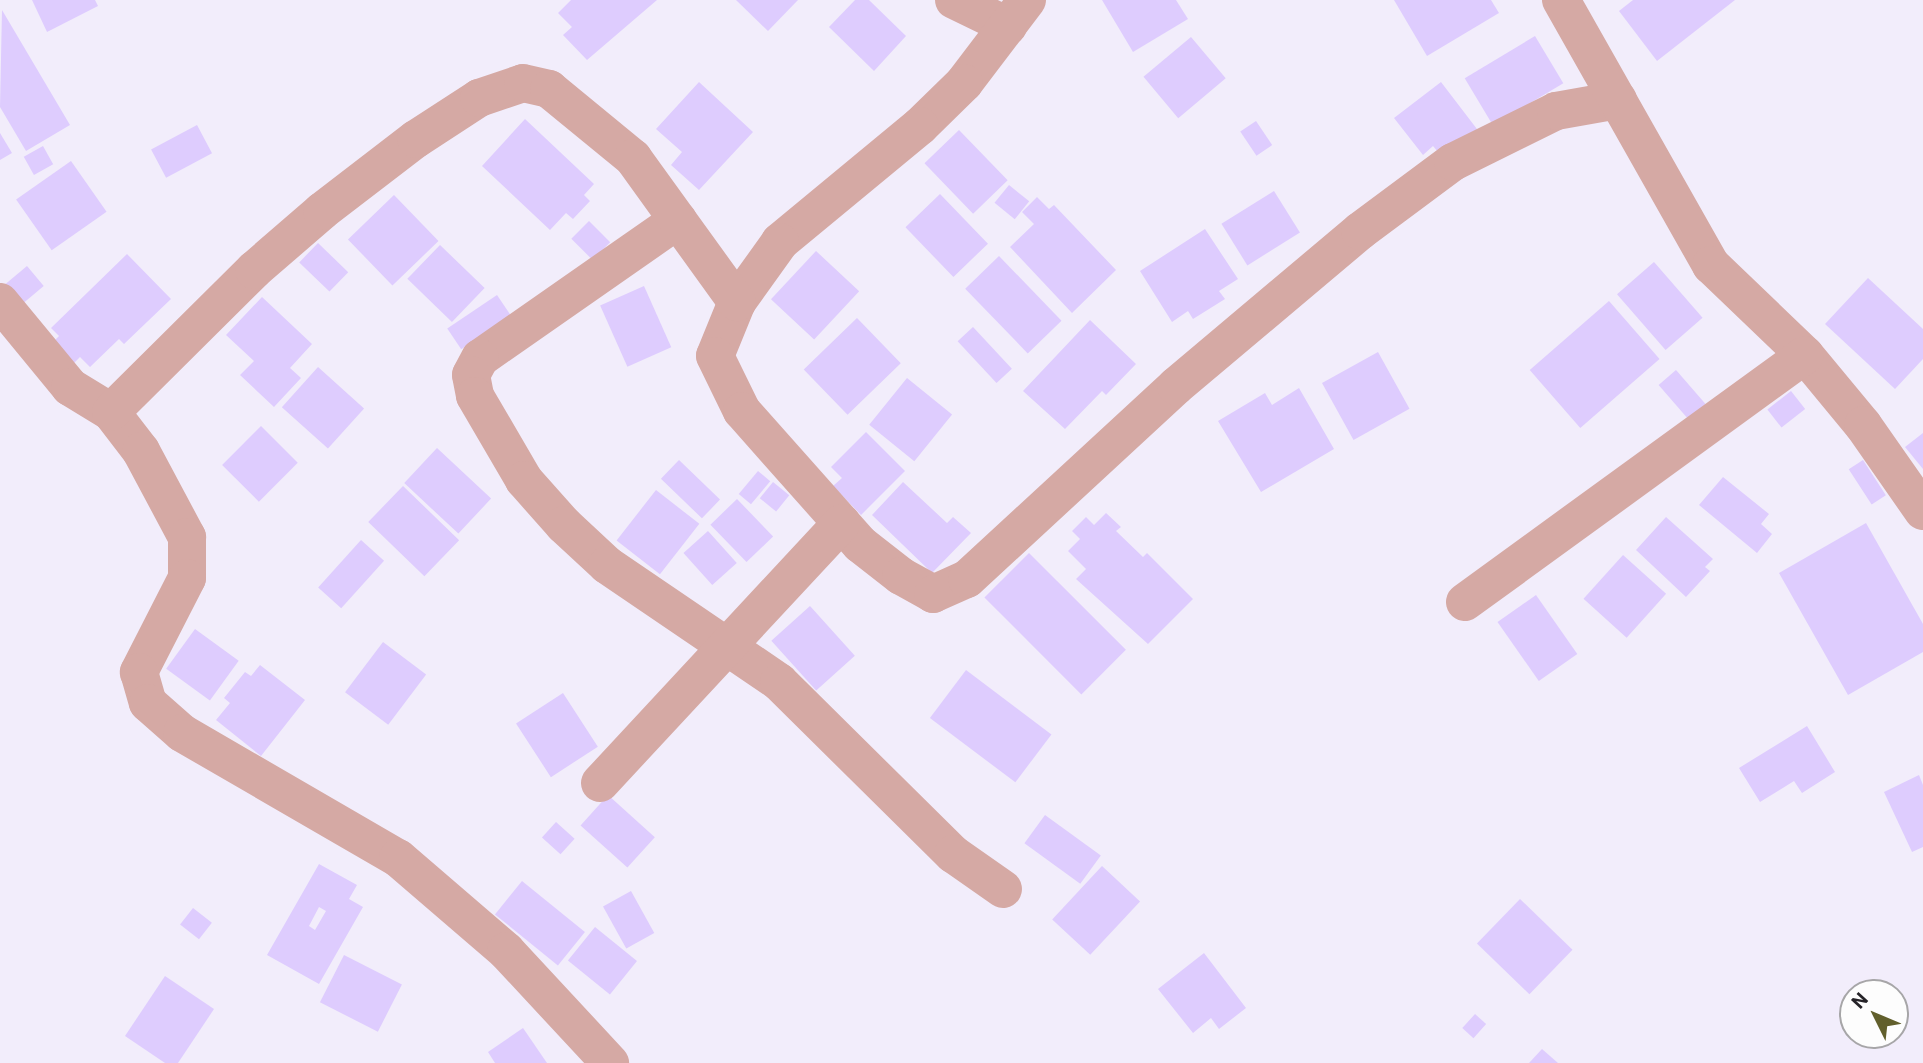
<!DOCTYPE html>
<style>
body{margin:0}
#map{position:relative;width:1923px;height:1063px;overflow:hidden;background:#f2edfb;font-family:Roboto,sans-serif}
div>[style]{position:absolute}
.building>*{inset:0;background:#deccfe;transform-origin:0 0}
.street>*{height:38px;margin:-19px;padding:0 19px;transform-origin:19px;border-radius:19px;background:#d5a9a4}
span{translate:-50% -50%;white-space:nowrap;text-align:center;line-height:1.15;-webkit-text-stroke:7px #fdfdfd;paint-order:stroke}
.north{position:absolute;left:1839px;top:979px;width:70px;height:70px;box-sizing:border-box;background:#fdfdfd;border:2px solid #a7a6a8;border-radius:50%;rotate:313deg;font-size:19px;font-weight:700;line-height:28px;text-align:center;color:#252328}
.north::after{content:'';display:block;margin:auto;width:24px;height:32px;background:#615f2c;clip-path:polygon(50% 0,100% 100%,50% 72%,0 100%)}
</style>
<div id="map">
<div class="building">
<i style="clip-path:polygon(32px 0,95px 0,98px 6px,47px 32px)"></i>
<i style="clip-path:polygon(571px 0,657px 0,587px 60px,563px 35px,572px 27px,558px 13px)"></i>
<i style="clip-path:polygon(736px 0,798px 0,768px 31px)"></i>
<i style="clip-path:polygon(855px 0,869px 0,906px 36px,874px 71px,829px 27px)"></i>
<i style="clip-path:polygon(1102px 0,1176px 0,1188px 19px,1133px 52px)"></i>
<i style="clip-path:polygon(1394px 0,1491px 0,1499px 13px,1427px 56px)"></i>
<i style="clip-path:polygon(1633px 0,1735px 0,1657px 61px,1619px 11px)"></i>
<i style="clip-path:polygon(2px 10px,70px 125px,26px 151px,0 107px)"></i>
<i style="left:1535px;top:36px;width:55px;height:82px;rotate:59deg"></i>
<i style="left:1191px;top:37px;width:54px;height:62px;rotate:50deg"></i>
<i style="clip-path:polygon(699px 82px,753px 132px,699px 190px,671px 165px,682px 152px,656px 129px)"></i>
<i style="clip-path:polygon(1441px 82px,1480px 133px,1438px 152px,1433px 146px,1423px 155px,1394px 118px)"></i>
<i style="clip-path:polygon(525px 119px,594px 184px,584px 195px,590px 201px,573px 219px,566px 213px,550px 230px,482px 166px)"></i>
<i style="left:1256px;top:121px;width:29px;height:19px;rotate:56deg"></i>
<i style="left:197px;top:125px;width:32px;height:52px;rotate:62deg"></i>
<i style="left:959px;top:130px;width:70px;height:48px;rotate:46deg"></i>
<i style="clip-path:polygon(0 133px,12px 153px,0 160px)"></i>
<i style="left:43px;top:146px;width:21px;height:22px;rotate:61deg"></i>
<i style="left:71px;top:161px;width:62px;height:67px;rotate:55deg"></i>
<i style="left:1009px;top:185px;width:26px;height:23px;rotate:39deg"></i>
<i style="left:1274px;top:191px;width:49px;height:62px;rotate:58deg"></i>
<i style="left:940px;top:194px;width:69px;height:48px;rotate:46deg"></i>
<i style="left:394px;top:195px;width:64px;height:64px;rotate:46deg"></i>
<i style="clip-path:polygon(1037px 197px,1049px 209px,1054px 205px,1116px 270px,1072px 313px,1010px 247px,1034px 224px,1022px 212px)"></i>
<i style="left:589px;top:221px;width:30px;height:25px;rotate:45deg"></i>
<i style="clip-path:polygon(1205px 229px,1238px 279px,1219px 291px,1225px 299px,1193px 319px,1188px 311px,1172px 322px,1140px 271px)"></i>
<i style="left:318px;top:243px;width:42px;height:27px;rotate:44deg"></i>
<i style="left:440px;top:245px;width:62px;height:47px;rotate:44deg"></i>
<i style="left:816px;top:251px;width:59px;height:66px;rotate:43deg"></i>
<i style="clip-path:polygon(127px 254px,171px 299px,124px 344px,119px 339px,90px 367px,80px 357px,73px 364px,52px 343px,59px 336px,51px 328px)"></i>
<i style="left:999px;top:256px;width:90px;height:47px;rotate:46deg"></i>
<i style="left:1654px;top:262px;width:74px;height:49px;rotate:49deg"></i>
<i style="left:27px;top:266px;width:26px;height:28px;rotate:50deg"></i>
<i style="clip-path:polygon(1868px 278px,1923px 329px,1923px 359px,1895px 389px,1825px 324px)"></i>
<i style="left:644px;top:286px;width:67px;height:48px;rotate:66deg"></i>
<i style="left:497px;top:295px;width:25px;height:60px;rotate:56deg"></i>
<i style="clip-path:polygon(262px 297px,312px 344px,290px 368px,301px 378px,274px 407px,240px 375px,254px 361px,226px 335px)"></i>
<i style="left:1609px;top:301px;width:77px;height:105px;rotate:49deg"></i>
<i style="left:857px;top:318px;width:63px;height:74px;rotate:46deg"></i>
<i style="clip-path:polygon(1090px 320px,1136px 364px,1106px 395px,1102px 391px,1065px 429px,1023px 391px)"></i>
<i style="left:973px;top:327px;width:57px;height:21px;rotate:47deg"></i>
<i style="left:1378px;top:352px;width:65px;height:64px;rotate:61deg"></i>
<i style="left:318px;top:367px;width:62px;height:54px;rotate:42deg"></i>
<i style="left:1676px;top:370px;width:45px;height:23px;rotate:49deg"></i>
<i style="left:907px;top:378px;width:58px;height:60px;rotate:39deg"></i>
<i style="clip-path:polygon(1299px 388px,1334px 449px,1261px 492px,1218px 421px,1265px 393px,1272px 405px)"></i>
<i style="left:1791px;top:391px;width:23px;height:30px;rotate:52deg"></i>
<i style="left:261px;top:426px;width:52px;height:55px;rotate:45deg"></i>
<i style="clip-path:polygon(866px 432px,905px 471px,861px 515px,833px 486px,842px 478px,831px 467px)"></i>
<i style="clip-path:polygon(1923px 433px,1923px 469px,1905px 447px)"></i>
<i style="left:437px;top:448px;width:74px;height:48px;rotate:43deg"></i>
<i style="left:679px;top:460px;width:57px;height:26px;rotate:44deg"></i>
<i style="left:1863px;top:460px;width:42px;height:17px;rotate:57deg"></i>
<i style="left:758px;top:471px;width:16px;height:30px;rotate:40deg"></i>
<i style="clip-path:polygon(1723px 477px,1769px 514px,1761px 524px,1772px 534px,1757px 553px,1699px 505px)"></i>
<i style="left:773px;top:482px;width:21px;height:21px;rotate:39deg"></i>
<i style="clip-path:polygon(903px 482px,947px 523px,953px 517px,971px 533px,932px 573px,872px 515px)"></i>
<i style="left:403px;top:486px;width:78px;height:50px;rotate:44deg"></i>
<i style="left:656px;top:490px;width:55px;height:64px;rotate:38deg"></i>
<i style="left:737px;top:499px;width:52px;height:37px;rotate:46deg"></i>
<i style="clip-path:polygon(1106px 513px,1121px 527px,1116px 531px,1143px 557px,1147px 553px,1193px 599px,1148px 644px,1076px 579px,1086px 569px,1068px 551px,1080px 539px,1072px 531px,1086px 517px,1094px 525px)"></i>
<i style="clip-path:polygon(1666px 517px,1713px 559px,1705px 567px,1710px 571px,1686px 597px,1636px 550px)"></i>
<i style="clip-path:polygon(1866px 523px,1923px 624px,1923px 652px,1848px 695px,1779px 573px)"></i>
<i style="left:708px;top:531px;width:43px;height:33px;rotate:48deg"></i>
<i style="left:361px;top:540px;width:31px;height:64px;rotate:42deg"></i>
<i style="left:1029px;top:553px;width:137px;height:63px;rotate:45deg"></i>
<i style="left:1623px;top:555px;width:58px;height:59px;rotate:42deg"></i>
<i style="left:1536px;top:595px;width:72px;height:47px;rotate:55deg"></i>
<i style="left:810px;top:606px;width:67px;height:52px;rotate:48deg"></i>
<i style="left:195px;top:629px;width:54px;height:49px;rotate:36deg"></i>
<i style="left:383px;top:642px;width:54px;height:63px;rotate:37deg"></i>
<i style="clip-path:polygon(260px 665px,305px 700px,261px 756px,216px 720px,230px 703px,224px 698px,245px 672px,251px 676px)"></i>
<i style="left:966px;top:670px;width:107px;height:60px;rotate:37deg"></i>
<i style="left:563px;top:693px;width:64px;height:56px;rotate:57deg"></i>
<i style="clip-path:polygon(1807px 726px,1835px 772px,1802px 793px,1794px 781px,1760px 802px,1739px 768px)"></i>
<i style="clip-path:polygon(1919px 775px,1923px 785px,1923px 847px,1912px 852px,1884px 792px)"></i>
<i style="left:608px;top:795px;width:63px;height:41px;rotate:42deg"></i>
<i style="left:1045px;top:815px;width:69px;height:35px;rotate:36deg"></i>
<i style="left:556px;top:822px;width:25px;height:21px;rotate:42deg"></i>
<i style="clip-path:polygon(evenodd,319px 864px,357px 885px,349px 899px,363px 907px,319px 984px,267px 955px,319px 864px,319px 907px,326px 911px,315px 930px,309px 926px,319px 907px)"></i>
<i style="left:1102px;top:866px;width:52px;height:73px;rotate:43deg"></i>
<i style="left:522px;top:881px;width:81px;height:43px;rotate:39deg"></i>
<i style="left:631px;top:891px;width:48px;height:32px;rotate:61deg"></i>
<i style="left:1520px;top:899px;width:73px;height:62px;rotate:44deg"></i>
<i style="left:193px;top:908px;width:24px;height:21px;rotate:38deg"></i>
<i style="left:595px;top:927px;width:54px;height:43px;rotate:39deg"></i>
<i style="clip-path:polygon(1204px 953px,1246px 1008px,1219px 1029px,1211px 1018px,1193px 1033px,1158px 989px)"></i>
<i style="left:344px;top:955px;width:65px;height:53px;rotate:27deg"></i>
<i style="clip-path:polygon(165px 976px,214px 1009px,178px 1063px,165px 1063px,125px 1036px)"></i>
<i style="left:1475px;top:1014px;width:15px;height:19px;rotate:42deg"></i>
<i style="clip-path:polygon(523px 1028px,547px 1063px,495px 1063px,488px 1052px)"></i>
<i style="clip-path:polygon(1542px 1049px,1558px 1063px,1529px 1063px)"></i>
</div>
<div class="street">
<i style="left:954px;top:0;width:60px;rotate:25.7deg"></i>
<i style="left:1027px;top:0;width:104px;rotate:127.2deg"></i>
<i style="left:964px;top:83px;width:62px;rotate:135.7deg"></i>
<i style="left:920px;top:126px;width:182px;rotate:140.4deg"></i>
<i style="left:780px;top:242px;width:74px;rotate:125.6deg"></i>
<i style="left:737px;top:302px;width:58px;rotate:112.2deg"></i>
<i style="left:715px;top:356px;width:61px;rotate:63.9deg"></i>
<i style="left:742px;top:411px;width:178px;rotate:48.4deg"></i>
<i style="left:860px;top:544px;width:52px;rotate:38deg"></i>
<i style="left:901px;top:576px;width:37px;rotate:29deg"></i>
<i style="left:933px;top:594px;width:37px;rotate:-24deg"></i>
<i style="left:967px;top:579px;width:284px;rotate:-42.7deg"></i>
<i style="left:1176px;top:386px;width:241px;rotate:-40.1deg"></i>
<i style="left:1360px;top:231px;width:116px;rotate:-36.6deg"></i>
<i style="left:1453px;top:162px;width:115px;rotate:-26.3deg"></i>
<i style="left:1556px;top:111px;width:63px;rotate:-10.1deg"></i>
<i style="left:1561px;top:0;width:305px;rotate:60.5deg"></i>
<i style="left:1711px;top:265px;width:130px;rotate:43.8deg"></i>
<i style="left:1805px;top:355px;width:91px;rotate:50.4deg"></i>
<i style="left:1863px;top:425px;width:105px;rotate:55.1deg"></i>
<i style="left:678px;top:220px;width:241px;rotate:145.1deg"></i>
<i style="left:480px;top:358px;width:19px;rotate:118deg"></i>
<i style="left:471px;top:375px;width:21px;rotate:79deg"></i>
<i style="left:475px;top:396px;width:97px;rotate:59.7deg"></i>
<i style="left:524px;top:480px;width:60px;rotate:48.4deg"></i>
<i style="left:564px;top:525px;width:59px;rotate:42.9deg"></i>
<i style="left:607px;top:565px;width:208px;rotate:34.2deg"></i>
<i style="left:779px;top:682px;width:245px;rotate:44.7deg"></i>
<i style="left:953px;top:854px;width:61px;rotate:35deg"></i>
<i style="left:0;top:302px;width:110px;rotate:50.5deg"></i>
<i style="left:70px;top:387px;width:48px;rotate:31.4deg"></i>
<i style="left:111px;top:412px;width:49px;rotate:52.4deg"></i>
<i style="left:141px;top:451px;width:98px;rotate:61.9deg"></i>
<i style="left:187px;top:537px;width:41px;rotate:90deg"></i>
<i style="left:187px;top:578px;width:106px;rotate:117.1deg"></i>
<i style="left:139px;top:672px;width:32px;rotate:74deg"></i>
<i style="left:148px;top:703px;width:45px;rotate:41.4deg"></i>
<i style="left:182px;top:733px;width:250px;rotate:30.1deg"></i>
<i style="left:398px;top:858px;width:143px;rotate:40.7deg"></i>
<i style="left:506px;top:951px;width:153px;rotate:47.1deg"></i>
<i style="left:111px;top:412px;width:202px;rotate:-44.8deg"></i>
<i style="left:254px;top:270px;width:90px;rotate:-40.9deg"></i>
<i style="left:322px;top:211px;width:118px;rotate:-37.5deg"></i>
<i style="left:416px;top:139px;width:75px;rotate:-33.1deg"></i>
<i style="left:479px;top:98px;width:46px;rotate:-18.8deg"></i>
<i style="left:523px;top:83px;width:27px;rotate:13deg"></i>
<i style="left:549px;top:89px;width:109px;rotate:39.4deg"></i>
<i style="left:633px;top:158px;width:178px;rotate:54.2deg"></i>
<i style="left:1465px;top:602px;width:420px;rotate:-36deg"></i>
<i style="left:600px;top:783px;width:355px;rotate:-47.1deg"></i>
</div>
<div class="north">N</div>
</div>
